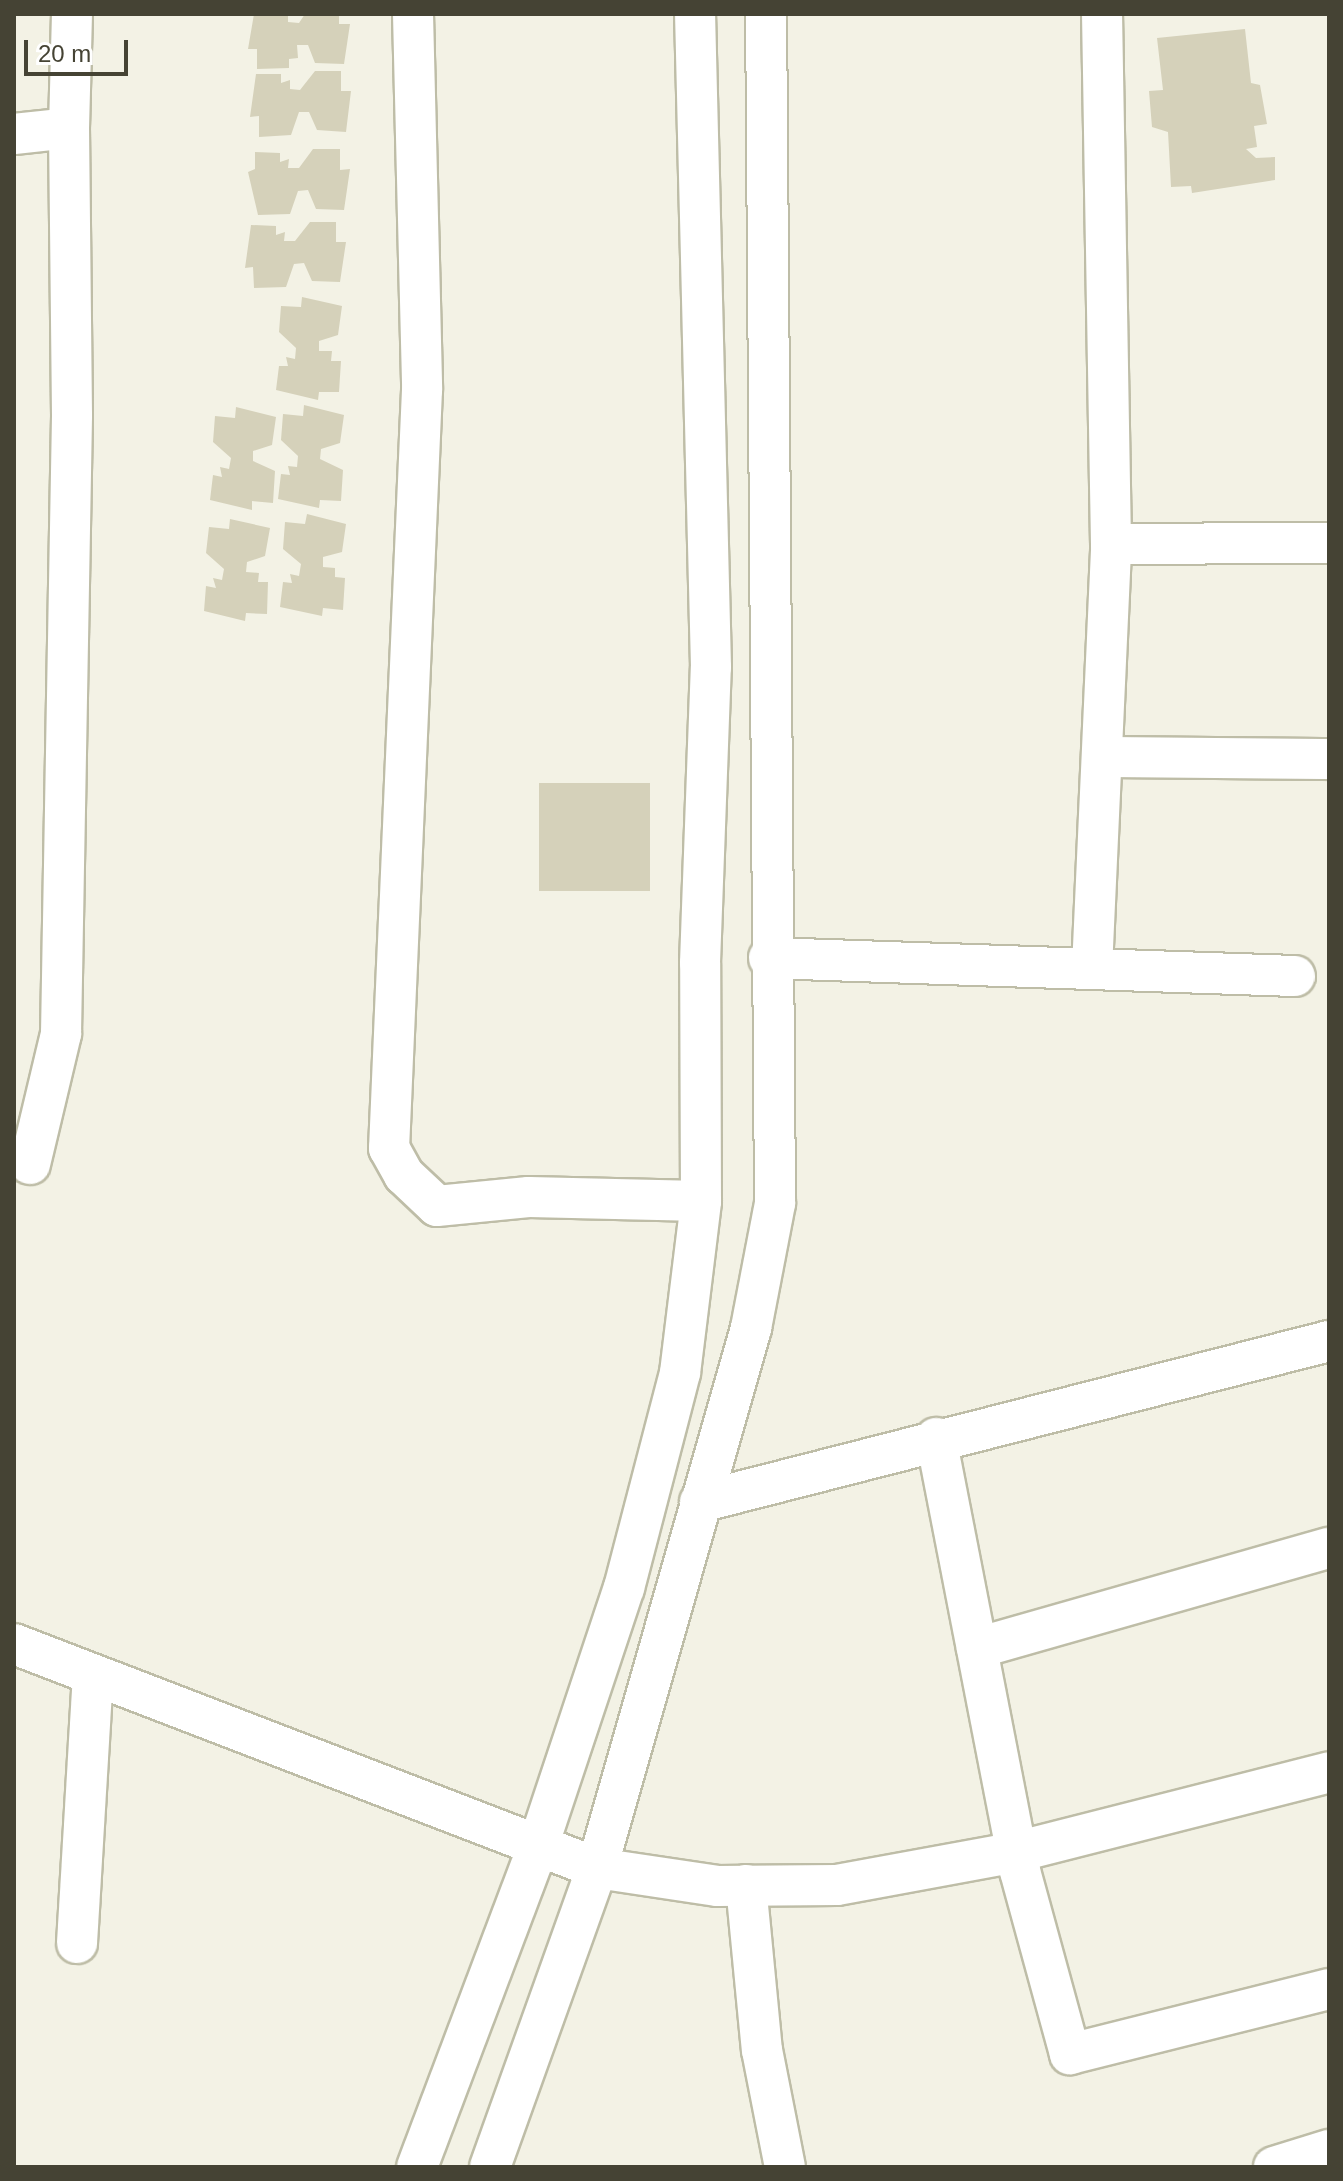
<!DOCTYPE html>
<style>
body{margin:0}
#map{position:relative;width:1343px;height:2181px;overflow:hidden;background:#f3f2e5;font-family:Arial,sans-serif}
div>[style]{position:absolute}
.building>*{inset:0;background:#d5d1ba;transform-origin:0 0}
.roads{filter:drop-shadow(2px 0 #bebda7) drop-shadow(-2px 0 #bebda7) drop-shadow(0 2px #bebda7) drop-shadow(0 -2px #bebda7)}
.minor>*{height:40px;margin:-20px;padding:0 20px;transform-origin:20px;border-radius:20px;background:#fff}
span{translate:-50% -50%;white-space:nowrap;text-align:center;line-height:1.15;-webkit-text-stroke:7px #fff;paint-order:stroke}
.frame{position:absolute;inset:0;border:16px solid #454334;pointer-events:none}
.scale{position:absolute;left:24px;top:40px;width:104px;height:36px;box-sizing:border-box;border:4px solid #454334;border-top:0;padding-left:10px;font-size:24px;line-height:28px;white-space:nowrap;color:#454334;-webkit-text-stroke:6px #fff;paint-order:stroke}
</style>
<div id="map">
<div class="building">
<i style="clip-path:polygon(254px 14px,288px 14px,288px 22px,299px 23px,305px 14px,339px 14px,339px 24px,350px 24px,344px 64px,315px 63px,308px 45px,297px 45px,298px 58px,289px 59px,289px 68px,257px 69px,257px 49px,248px 49px)"></i>
<i style="clip-path:polygon(1245px 29px,1251px 83px,1260px 85px,1267px 124px,1254px 126px,1257px 147px,1246px 149px,1256px 158px,1275px 157px,1275px 180px,1192px 193px,1191px 186px,1171px 187px,1168px 132px,1152px 127px,1149px 91px,1163px 90px,1157px 38px)"></i>
<i style="clip-path:polygon(315px 71px,341px 71px,341px 91px,351px 91px,346px 132px,317px 130px,309px 112px,299px 112px,291px 135px,259px 137px,259px 116px,250px 117px,256px 74px,281px 74px,281px 83px,290px 80px,290px 89px,300px 90px)"></i>
<i style="clip-path:polygon(313px 149px,340px 149px,340px 170px,350px 169px,344px 210px,316px 209px,308px 190px,298px 191px,290px 214px,258px 215px,248px 172px,255px 169px,255px 152px,280px 153px,280px 162px,289px 159px,288px 168px,299px 168px)"></i>
<i style="clip-path:polygon(310px 222px,336px 222px,336px 242px,346px 242px,340px 282px,312px 281px,304px 263px,294px 264px,286px 287px,254px 288px,253px 267px,245px 268px,251px 225px,276px 226px,276px 235px,285px 232px,284px 241px,295px 241px)"></i>
<i style="clip-path:polygon(302px 297px,342px 306px,338px 335px,319px 341px,319px 351px,332px 351px,331px 361px,341px 361px,339px 392px,319px 392px,318px 400px,276px 390px,279px 366px,288px 366px,286px 357px,295px 359px,296px 348px,279px 332px,281px 306px,301px 307px)"></i>
<i style="clip-path:polygon(304px 405px,344px 415px,340px 443px,321px 449px,320px 459px,343px 470px,341px 501px,320px 500px,319px 508px,278px 499px,281px 474px,290px 475px,288px 466px,297px 467px,298px 456px,281px 440px,283px 414px,303px 416px)"></i>
<i style="clip-path:polygon(236px 407px,276px 417px,272px 445px,253px 451px,253px 461px,275px 471px,273px 503px,252px 501px,252px 510px,210px 500px,213px 475px,222px 477px,220px 467px,229px 469px,231px 458px,213px 442px,215px 416px,235px 418px)"></i>
<i style="clip-path:polygon(307px 514px,346px 524px,342px 552px,323px 557px,323px 567px,335px 568px,335px 577px,345px 578px,343px 610px,323px 608px,322px 616px,280px 607px,283px 582px,292px 583px,290px 574px,299px 576px,301px 564px,283px 549px,285px 522px,305px 524px)"></i>
<i style="clip-path:polygon(230px 519px,270px 528px,265px 556px,247px 562px,246px 572px,259px 573px,258px 582px,268px 582px,267px 614px,246px 613px,245px 621px,204px 611px,206px 586px,216px 588px,213px 578px,222px 580px,224px 569px,206px 553px,209px 527px,229px 529px)"></i>
<i style="left:539px;top:783px;width:111px;height:108px"></i>
</div>
<div class="roads">
<div class="minor">
<i style="left:413px;top:14px;width:376px;rotate:88.6deg"></i>
<i style="left:422px;top:390px;width:759px;rotate:92.49deg"></i>
<i style="left:389px;top:1148px;width:31px;rotate:61deg"></i>
<i style="left:404px;top:1175px;width:45px;rotate:43.2deg"></i>
<i style="left:437px;top:1206px;width:92px;rotate:-5.6deg"></i>
<i style="left:529px;top:1197px;width:172px;rotate:1.3deg"></i>
<i style="left:14px;top:134px;width:55px;rotate:-6.2deg"></i>
<i style="left:69px;top:128px;width:114px;rotate:-88.5deg"></i>
<i style="left:1111px;top:544px;width:218px;rotate:-0.3deg"></i>
<i style="left:1102px;top:757px;width:227px;rotate:0.5deg"></i>
<i style="left:769px;top:958px;width:526px;rotate:1.96deg"></i>
<i style="left:1092px;top:969px;width:425px;rotate:-87.4deg"></i>
<i style="left:1111px;top:544px;width:530px;rotate:-90.97deg"></i>
<i style="left:30px;top:1164px;width:134px;rotate:-76.6deg"></i>
<i style="left:61px;top:1034px;width:619px;rotate:-88.98deg"></i>
<i style="left:72px;top:415px;width:287px;rotate:-90.6deg"></i>
<i style="left:936px;top:1438px;width:441px;rotate:79deg"></i>
<i style="left:1020px;top:1871px;width:190px;rotate:74.7deg"></i>
<i style="left:1070px;top:2054px;width:267px;rotate:-14.1deg"></i>
<i style="left:700px;top:1502px;width:649px;rotate:-14.36deg"></i>
<i style="left:14px;top:1644px;width:625px;rotate:21.02deg"></i>
<i style="left:597px;top:1868px;width:121px;rotate:8.5deg"></i>
<i style="left:717px;top:1886px;width:120px;rotate:-0.5deg"></i>
<i style="left:837px;top:1885px;width:182px;rotate:-10.4deg"></i>
<i style="left:1016px;top:1852px;width:323px;rotate:-14.3deg"></i>
<i style="left:977px;top:1648px;width:366px;rotate:-15.9deg"></i>
<i style="left:746px;top:1885px;width:166px;rotate:84.5deg"></i>
<i style="left:762px;top:2050px;width:119px;rotate:78.9deg"></i>
<i style="left:77px;top:1943px;width:266px;rotate:-86.6deg"></i>
<i style="left:417px;top:2167px;width:343px;rotate:-69.3deg"></i>
<i style="left:538px;top:1846px;width:272px;rotate:-71.6deg"></i>
<i style="left:624px;top:1588px;width:222px;rotate:-75.4deg"></i>
<i style="left:680px;top:1373px;width:173px;rotate:-83deg"></i>
<i style="left:701px;top:1201px;width:238px;rotate:-90.2deg"></i>
<i style="left:700px;top:963px;width:296px;rotate:-87.9deg"></i>
<i style="left:711px;top:667px;width:653px;rotate:-91.4deg"></i>
<i style="left:490px;top:2167px;width:318px;rotate:-70.3deg"></i>
<i style="left:597px;top:1868px;width:562px;rotate:-74.08deg"></i>
<i style="left:751px;top:1328px;width:127px;rotate:-79.1deg"></i>
<i style="left:775px;top:1203px;width:1189px;rotate:-90.43deg"></i>
<i style="left:1274px;top:2167px;width:58px;rotate:-17.2deg"></i>
</div>
</div>
<div class="frame"></div>
<div class="scale">20 m</div>
</div>
